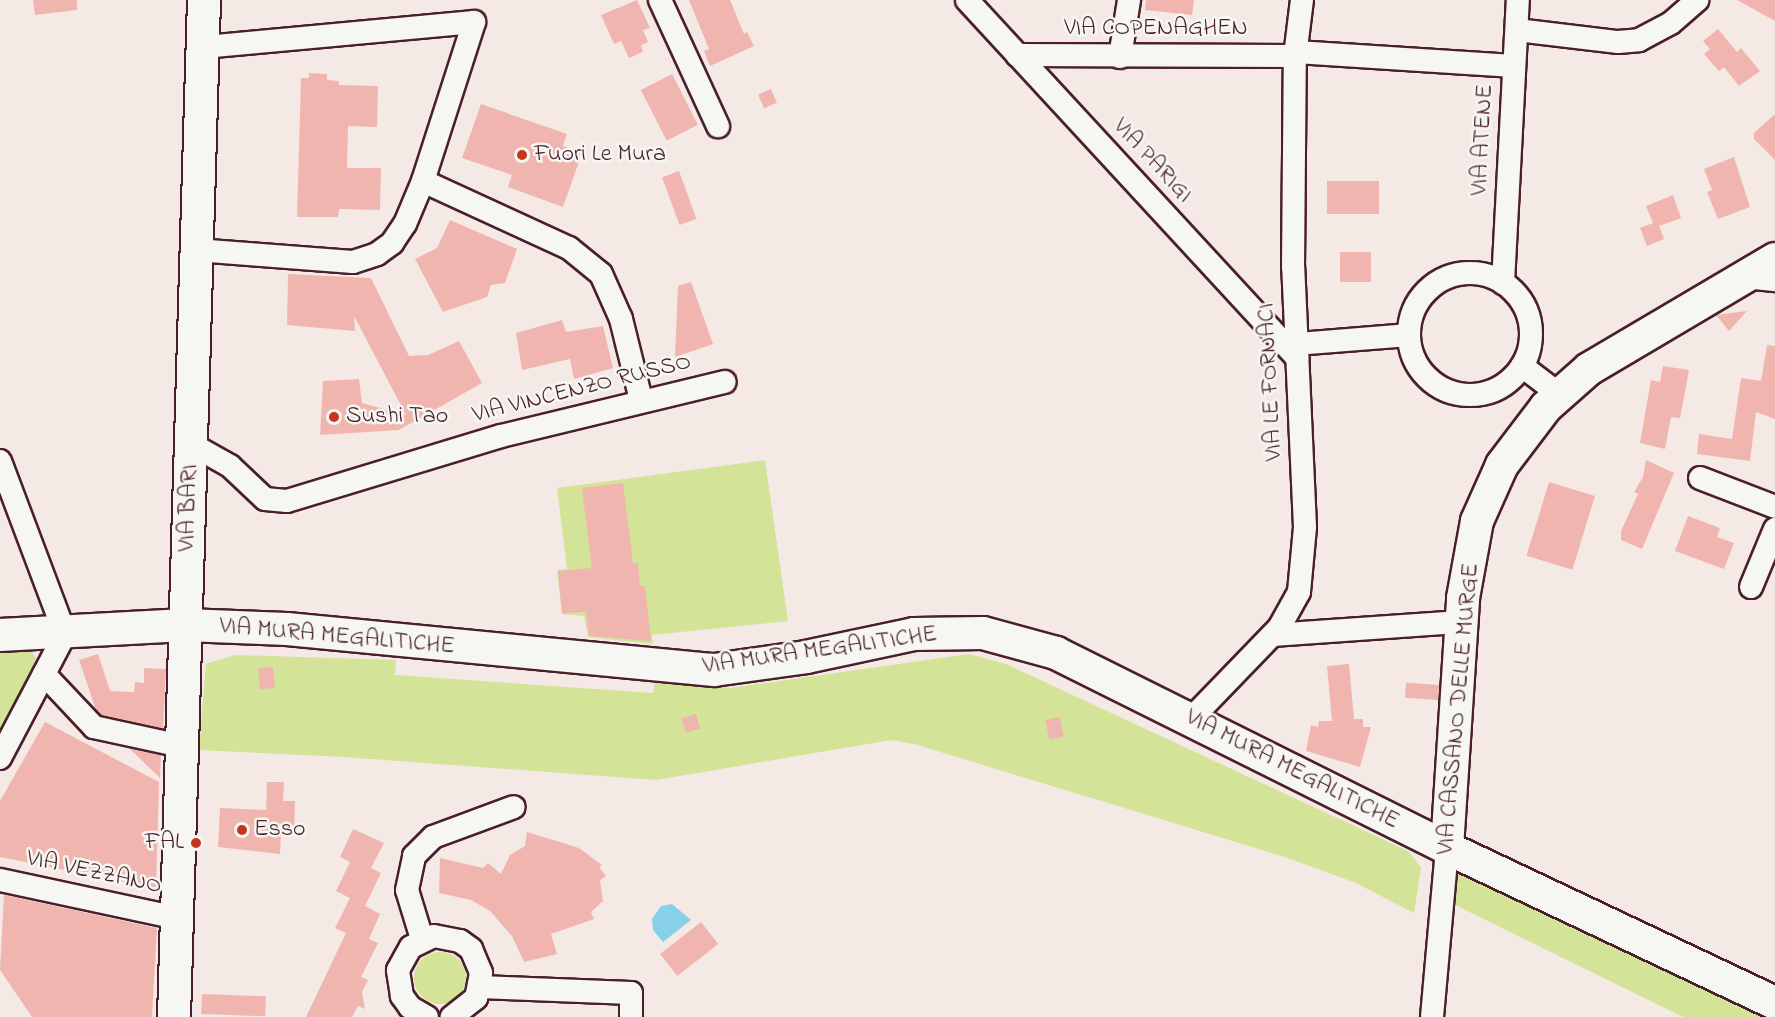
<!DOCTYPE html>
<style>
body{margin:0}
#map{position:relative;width:1775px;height:1017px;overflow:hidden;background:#f5e9e5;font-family:"Indie Flower",sans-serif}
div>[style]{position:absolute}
.green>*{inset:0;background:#d3e397}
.round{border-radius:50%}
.water>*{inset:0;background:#87d1e8}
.building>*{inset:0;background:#f1b5b0;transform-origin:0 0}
.roads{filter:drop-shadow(2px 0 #4a1f2b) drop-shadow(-2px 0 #4a1f2b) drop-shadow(0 2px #4a1f2b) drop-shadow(0 -2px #4a1f2b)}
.street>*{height:22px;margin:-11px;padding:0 11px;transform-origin:11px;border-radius:11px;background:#f6f6f2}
.street>.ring{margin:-11px;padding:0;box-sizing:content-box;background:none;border:22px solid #f6f6f2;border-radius:50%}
.secondary>*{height:32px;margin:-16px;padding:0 16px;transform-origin:16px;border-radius:16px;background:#f6f6f2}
.dots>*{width:16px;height:16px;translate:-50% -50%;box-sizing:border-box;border:3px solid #f6f6f2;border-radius:50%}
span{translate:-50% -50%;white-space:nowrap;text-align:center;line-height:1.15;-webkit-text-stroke:5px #f6f6f2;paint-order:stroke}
.street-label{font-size:24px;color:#4a1f2b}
.poi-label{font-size:24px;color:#4a1f2b}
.left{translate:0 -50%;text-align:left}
.right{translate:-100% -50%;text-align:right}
</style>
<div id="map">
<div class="green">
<i style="clip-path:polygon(765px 460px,788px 621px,652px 635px,653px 644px,588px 637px,584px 616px,562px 614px,557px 570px,567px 569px,557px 488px)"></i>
<i style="clip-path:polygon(0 648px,29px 648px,36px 658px,5px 728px,0 727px)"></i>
<i style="clip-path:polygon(969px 654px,1006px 664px,1408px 851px,1421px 867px,1414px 913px,1356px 883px,1285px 857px,914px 744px,891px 740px,656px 780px,344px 757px,199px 750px,206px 664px,235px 655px,396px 660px,395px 675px,653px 693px,655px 683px,730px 688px)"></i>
<i style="clip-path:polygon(1462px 872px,1771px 1017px,1683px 1017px,1451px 903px,1455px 878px)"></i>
<i class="round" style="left:414px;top:952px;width:52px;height:52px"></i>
</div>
<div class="water">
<i style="clip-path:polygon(672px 904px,691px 920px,663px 942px,653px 930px,652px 919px,661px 906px)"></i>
</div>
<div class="building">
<i style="clip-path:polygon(33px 0,77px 0,77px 10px,35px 15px)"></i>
<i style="clip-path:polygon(637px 0,650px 28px,643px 30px,648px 42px,641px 45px,643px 52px,629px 58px,621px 41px,614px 44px,601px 15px)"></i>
<i style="clip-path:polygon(689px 0,730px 0,744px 34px,747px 32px,754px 46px,710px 66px,704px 51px,709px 49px)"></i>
<i style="clip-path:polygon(1146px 0,1194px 0,1192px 15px,1145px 10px)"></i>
<i style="clip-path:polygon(1737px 0,1775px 0,1775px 21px)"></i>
<i style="clip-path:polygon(1718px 29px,1737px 52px,1741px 48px,1760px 71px,1739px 86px,1724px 67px,1719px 71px,1704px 54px,1710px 49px,1703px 41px)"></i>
<i style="clip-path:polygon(309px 73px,327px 74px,327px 80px,339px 81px,339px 85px,378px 86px,377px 127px,348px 126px,347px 168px,381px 168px,380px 210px,339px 209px,338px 217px,297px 217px,301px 78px,309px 78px)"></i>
<i style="left:672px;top:74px;width:57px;height:35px;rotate:63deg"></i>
<i style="left:771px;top:89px;width:15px;height:14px;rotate:67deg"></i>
<i style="clip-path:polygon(481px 104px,567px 134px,563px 146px,582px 153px,563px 207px,508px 187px,512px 175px,462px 158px)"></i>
<i style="clip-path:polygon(1775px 114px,1775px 160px,1754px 139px,1754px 133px)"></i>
<i style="clip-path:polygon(1734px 157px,1750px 207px,1718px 219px,1707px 192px,1712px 190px,1704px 169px)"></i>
<i style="left:679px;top:171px;width:51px;height:18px;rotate:70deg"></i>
<i style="left:1379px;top:181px;width:33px;height:52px;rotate:90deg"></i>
<i style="clip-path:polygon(1673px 195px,1681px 218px,1659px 226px,1664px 239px,1647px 246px,1640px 228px,1653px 223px,1646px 206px)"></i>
<i style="clip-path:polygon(450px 220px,517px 249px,505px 283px,491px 285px,487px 297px,443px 312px,415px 259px,437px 248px)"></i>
<i style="left:1340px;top:252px;width:31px;height:30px"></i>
<i style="clip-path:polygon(288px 274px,371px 278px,409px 356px,428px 355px,459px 341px,482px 383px,399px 430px,320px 435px,323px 381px,359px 379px,362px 403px,406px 415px,354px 316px,355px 331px,287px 325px)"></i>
<i style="clip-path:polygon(691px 282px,713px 344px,675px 357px,678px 286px)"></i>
<i style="clip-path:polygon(1747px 311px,1729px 331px,1716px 315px)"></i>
<i style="clip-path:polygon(562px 320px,566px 332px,603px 326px,613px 368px,574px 379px,570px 359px,522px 370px,516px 333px)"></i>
<i style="clip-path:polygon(1767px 345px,1775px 346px,1775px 419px,1756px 412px,1750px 461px,1697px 454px,1699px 434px,1732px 439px,1741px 378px,1761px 381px)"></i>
<i style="clip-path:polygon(1663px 366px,1689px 370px,1680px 418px,1671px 417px,1665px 449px,1640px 443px,1651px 380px,1660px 382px)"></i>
<i style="clip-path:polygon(1646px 460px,1674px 473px,1642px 549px,1621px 540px,1621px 531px,1638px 494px,1634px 492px,1643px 477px)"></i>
<i style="left:1549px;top:482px;width:48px;height:77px;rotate:17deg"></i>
<i style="clip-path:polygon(623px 483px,633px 563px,638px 563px,640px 586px,645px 586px,651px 641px,589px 636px,586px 612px,562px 613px,558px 571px,592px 568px,582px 488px)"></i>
<i style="clip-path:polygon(1688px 516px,1720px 528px,1717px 537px,1734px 543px,1724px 569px,1675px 551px)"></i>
<i style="clip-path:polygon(98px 654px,110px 691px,134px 692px,135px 682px,144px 683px,144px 668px,166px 669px,163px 728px,101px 715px,96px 710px,79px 660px)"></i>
<i style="clip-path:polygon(1349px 664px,1354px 719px,1363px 719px,1363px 727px,1371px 727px,1360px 767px,1306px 751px,1311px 725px,1318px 727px,1319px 721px,1332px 721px,1327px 666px)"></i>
<i style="left:273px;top:667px;width:21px;height:15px;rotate:85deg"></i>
<i style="left:1439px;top:685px;width:15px;height:33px;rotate:94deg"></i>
<i style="left:696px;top:714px;width:15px;height:15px;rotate:74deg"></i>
<i style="left:1060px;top:717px;width:20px;height:15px;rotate:79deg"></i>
<i style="clip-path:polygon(45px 722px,159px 782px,156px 888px,0 857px,0 801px)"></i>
<i style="clip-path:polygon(130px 749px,161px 755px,160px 778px)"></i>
<i style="clip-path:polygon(267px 782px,284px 782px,283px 801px,295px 801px,294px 833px,281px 832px,280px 854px,218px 847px,220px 808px,266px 810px)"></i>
<i style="clip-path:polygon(353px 829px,384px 843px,371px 868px,381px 873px,365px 906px,380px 914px,369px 939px,378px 943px,361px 977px,368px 980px,362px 992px,365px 1009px,358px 1006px,352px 1017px,306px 1017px,346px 933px,335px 928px,350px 898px,336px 891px,350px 862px,340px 857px)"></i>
<i style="clip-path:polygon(527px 832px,579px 848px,602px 865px,599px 867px,606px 876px,600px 880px,603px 901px,591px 912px,594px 919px,551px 934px,557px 954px,524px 962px,512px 936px,490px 911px,471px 900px,439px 893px,440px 858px,483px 868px,488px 863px,501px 874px,510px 855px,525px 846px)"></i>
<i style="clip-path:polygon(4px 895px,157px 928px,152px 1017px,32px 1017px,0 970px)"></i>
<i style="left:701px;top:922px;width:28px;height:52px;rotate:52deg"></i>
<i style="left:202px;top:994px;width:64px;height:20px;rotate:2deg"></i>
</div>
<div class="roads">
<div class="street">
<i style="left:660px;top:0;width:139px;rotate:65.3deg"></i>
<i style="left:967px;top:0;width:487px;rotate:47.3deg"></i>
<i style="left:1517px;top:30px;width:102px;rotate:6.8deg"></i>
<i style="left:1618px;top:42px;width:21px;rotate:-5deg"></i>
<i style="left:1639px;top:40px;width:36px;rotate:-28deg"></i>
<i style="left:1671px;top:23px;width:35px;rotate:-41deg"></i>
<i style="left:1296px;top:52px;width:218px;rotate:3.7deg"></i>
<i style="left:1017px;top:55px;width:278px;rotate:0.2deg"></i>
<i style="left:1120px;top:57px;width:58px;rotate:-81deg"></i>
<i style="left:423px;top:181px;width:161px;rotate:24.7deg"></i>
<i style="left:569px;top:248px;width:41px;rotate:39.1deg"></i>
<i style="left:601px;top:274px;width:49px;rotate:66deg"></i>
<i style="left:621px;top:319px;width:83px;rotate:76.1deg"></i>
<i style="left:196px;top:250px;width:157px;rotate:4.4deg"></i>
<i style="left:353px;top:262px;width:25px;rotate:-18deg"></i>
<i style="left:377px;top:254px;width:19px;rotate:-36deg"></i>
<i style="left:392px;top:243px;width:23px;rotate:-56deg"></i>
<i style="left:405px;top:224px;width:47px;rotate:-67.3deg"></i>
<i style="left:423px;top:181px;width:167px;rotate:-72.2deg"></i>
<i style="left:474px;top:22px;width:272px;rotate:174.7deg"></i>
<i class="ring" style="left:1409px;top:273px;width:100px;height:100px"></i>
<i style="left:1744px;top:277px;width:31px;rotate:6deg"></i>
<i style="left:1503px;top:283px;width:283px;rotate:-87deg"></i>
<i style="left:1297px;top:344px;width:111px;rotate:-4.6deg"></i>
<i style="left:1522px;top:366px;width:48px;rotate:37.3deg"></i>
<i style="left:191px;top:444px;width:45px;rotate:29.4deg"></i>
<i style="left:230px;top:466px;width:48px;rotate:43.3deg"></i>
<i style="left:265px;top:499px;width:22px;rotate:5deg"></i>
<i style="left:287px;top:501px;width:224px;rotate:-16.9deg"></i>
<i style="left:501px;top:436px;width:230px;rotate:-13.6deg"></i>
<i style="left:0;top:461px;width:185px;rotate:69.4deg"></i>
<i style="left:65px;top:634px;width:140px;rotate:117.7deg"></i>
<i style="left:1700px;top:478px;width:80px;rotate:21.1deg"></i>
<i style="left:1751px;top:587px;width:63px;rotate:-67.5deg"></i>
<i style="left:1273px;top:635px;width:188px;rotate:-4deg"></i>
<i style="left:44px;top:674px;width:73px;rotate:46.7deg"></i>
<i style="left:94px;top:727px;width:89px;rotate:12.3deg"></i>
<i style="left:1191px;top:719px;width:127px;rotate:-46deg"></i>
<i style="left:1279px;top:628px;width:41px;rotate:-60.9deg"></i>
<i style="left:1299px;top:592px;width:65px;rotate:-84.7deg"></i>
<i style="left:1305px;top:527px;width:260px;rotate:-92.6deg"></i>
<i style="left:1293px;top:267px;width:211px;rotate:-89.5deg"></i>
<i style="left:1295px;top:56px;width:56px;rotate:-82.9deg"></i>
<i style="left:0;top:880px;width:181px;rotate:12.1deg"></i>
<i style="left:422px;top:939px;width:51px;rotate:-107deg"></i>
<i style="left:407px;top:890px;width:35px;rotate:-78deg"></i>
<i style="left:414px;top:856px;width:27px;rotate:-45deg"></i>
<i style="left:433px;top:837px;width:86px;rotate:-20.3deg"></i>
<i style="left:480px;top:987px;width:151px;rotate:2.3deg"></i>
<i style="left:631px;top:993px;width:24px;rotate:90deg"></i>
<i style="left:427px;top:1017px;width:20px;rotate:-150deg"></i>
<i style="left:410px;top:1007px;width:14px;rotate:-126deg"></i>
<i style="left:402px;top:996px;width:26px;rotate:-99deg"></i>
<i style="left:398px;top:970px;width:26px;rotate:-61deg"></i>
<i style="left:411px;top:947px;width:25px;rotate:-26deg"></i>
<i style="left:434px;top:936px;width:26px;rotate:11deg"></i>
<i style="left:460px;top:941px;width:14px;rotate:36deg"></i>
<i style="left:471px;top:949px;width:26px;rotate:67deg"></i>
<i style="left:481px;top:973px;width:25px;rotate:101deg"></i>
<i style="left:476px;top:998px;width:31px;rotate:142deg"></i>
<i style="left:1432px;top:1017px;width:170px;rotate:-84.9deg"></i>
</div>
<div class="secondary">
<i style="left:0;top:635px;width:185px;rotate:-3.1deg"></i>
<i style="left:185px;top:625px;width:102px;rotate:2.2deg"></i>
<i style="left:287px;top:629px;width:429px;rotate:5.5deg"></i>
<i style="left:714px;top:670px;width:93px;rotate:-8deg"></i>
<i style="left:806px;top:657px;width:110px;rotate:-12deg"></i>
<i style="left:914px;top:634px;width:69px;rotate:-0.8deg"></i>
<i style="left:983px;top:633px;width:76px;rotate:15.3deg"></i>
<i style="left:1056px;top:653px;width:437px;rotate:26.5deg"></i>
<i style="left:1447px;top:848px;width:363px;rotate:25.3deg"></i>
<i style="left:1447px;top:848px;width:251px;rotate:-86.3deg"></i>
<i style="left:1463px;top:598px;width:78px;rotate:-79.7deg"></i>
<i style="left:1477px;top:521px;width:61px;rotate:-65.9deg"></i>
<i style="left:1502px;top:465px;width:73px;rotate:-52.8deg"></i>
<i style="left:1546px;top:407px;width:57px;rotate:-41.5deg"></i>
<i style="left:1589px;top:369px;width:216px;rotate:-30.6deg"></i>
<i style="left:174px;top:1017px;width:1017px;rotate:-88.31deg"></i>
</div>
</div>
<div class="dots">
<i style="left:522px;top:155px;background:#c8321e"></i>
<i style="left:334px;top:417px;background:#c8321e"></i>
<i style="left:242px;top:830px;background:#c8321e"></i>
<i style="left:196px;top:843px;background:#c8321e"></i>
</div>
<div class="street-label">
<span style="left:1156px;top:29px">VIA COPENAGHEN</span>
<span style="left:1483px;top:140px;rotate:-87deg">VIA ATENE</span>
<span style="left:1152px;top:161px;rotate:47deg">VIA PARIGI</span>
<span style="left:1271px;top:382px;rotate:-93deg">VIA LE FORNACI</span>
<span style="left:582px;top:389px;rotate:-14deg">VIA VINCENZO RUSSO</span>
<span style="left:189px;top:508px;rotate:-88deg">VIA BARI</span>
<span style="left:337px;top:637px;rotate:5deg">VIA MURA MEGALITICHE</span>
<span style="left:820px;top:651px;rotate:-8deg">VIA MURA MEGALITICHE</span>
<span style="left:1459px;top:709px;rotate:-85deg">VIA CASSANO DELLE MURGE</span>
<span style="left:1292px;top:770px;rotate:27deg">VIA MURA MEGALITICHE</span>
<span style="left:94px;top:873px;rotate:12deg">VIA VEZZANO</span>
</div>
<div class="poi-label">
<span class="left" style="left:534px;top:155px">Fuori Le Mura</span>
<span class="left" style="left:346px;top:417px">Sushi Tao</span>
<span class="left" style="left:254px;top:830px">Esso</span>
<span class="right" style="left:184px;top:843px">FAL</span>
</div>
</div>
